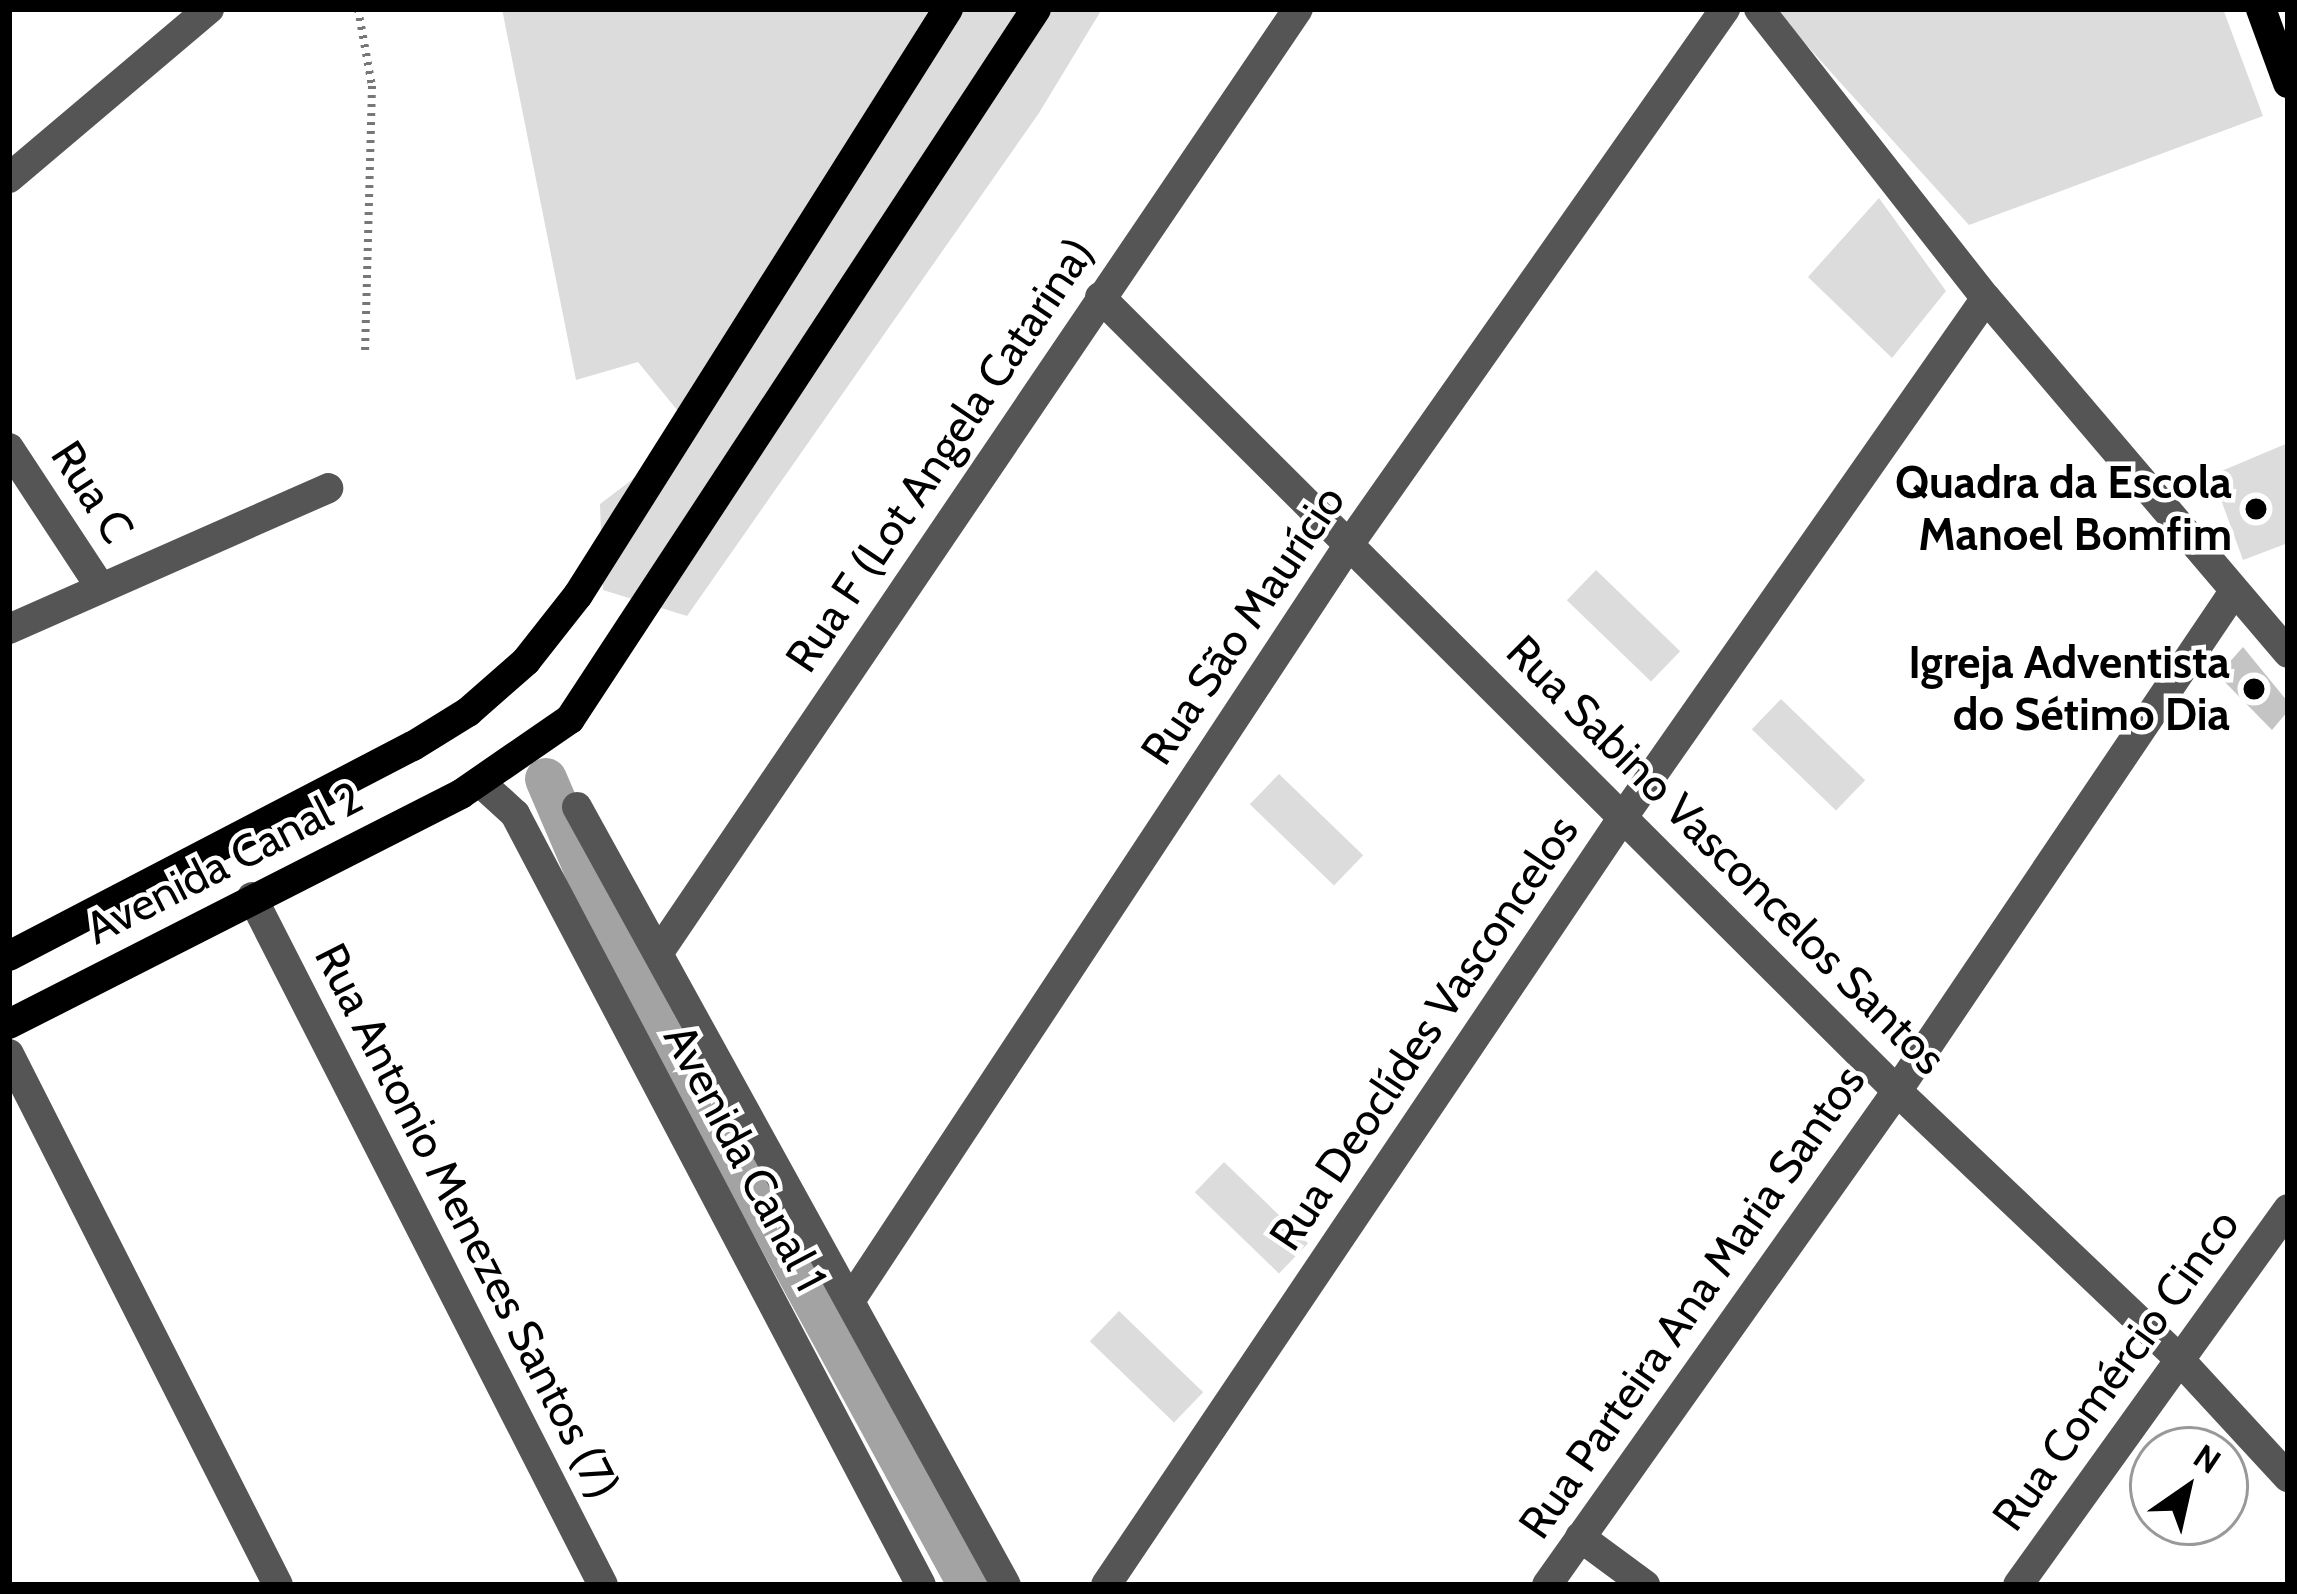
<!DOCTYPE html>
<meta charset="utf-8">
<style>
body{margin:0}
#map{position:relative;width:2297px;height:1594px;overflow:hidden;background:#fff;font-family:Cabin,sans-serif}
div>[style]{position:absolute}
.green>*{inset:0;background:#dcdcdc;transform-origin:0 0}
.canal>*{height:42px;margin:-21px;padding:0 21px;transform-origin:21px;border-radius:21px;background:#a3a3a3}
.building>*{inset:0;background:#c4c4c4}
.path>*{height:8px;margin-top:-4px;transform-origin:0;background:repeating-linear-gradient(90deg,#777 0 3px,transparent 0 9px)}
.minor>*{height:30px;margin:-15px;padding:0 15px;transform-origin:15px;border-radius:15px;background:#555}
.major>*{height:30px;margin:-15px;padding:0 15px;transform-origin:15px;border-radius:15px;background:#000}
.dots>*{width:33px;height:33px;translate:-50% -50%;box-sizing:border-box;border:6px solid #fff;border-radius:50%}
span{translate:-50% -50%;white-space:nowrap;text-align:center;line-height:1.15;-webkit-text-stroke:9px #fff;paint-order:stroke}
.street-label{font-size:45px;color:#000}
.poi-label{font-size:45px;color:#000;font-weight:700}
.right{translate:-100% -50%;text-align:right}
.frame{position:absolute;inset:0;border:12px solid #000;pointer-events:none}
.north{position:absolute;left:2129px;top:1426px;width:120px;height:120px;box-sizing:border-box;background:#fff;border:3px solid #999;border-radius:50%;rotate:34deg;font-size:33px;font-weight:700;line-height:48px;text-align:center;color:#000}
.north::after{content:'';display:block;margin:auto;width:42px;height:54px;background:#000;clip-path:polygon(50% 0,100% 100%,50% 72%,0 100%)}
</style>
<div id="map">
<div class="green">
<i style="clip-path:polygon(502px 9px,1102px 9px,1039px 113px,687px 616px,603px 590px,600px 504px,695px 432px,638px 362px,576px 380px)"></i>
<i style="clip-path:polygon(1774px 9px,2223px 9px,2263px 116px,1969px 225px)"></i>
<i style="clip-path:polygon(1879px 198px,1946px 291px,1892px 358px,1808px 277px)"></i>
<i style="clip-path:polygon(2288px 443px,2288px 543px,2243px 560px,2212px 475px)"></i>
<i style="left:1596px;top:570px;width:117px;height:42px;rotate:44deg"></i>
<i style="left:1781px;top:699px;width:117px;height:42px;rotate:44deg"></i>
<i style="left:1279px;top:774px;width:117px;height:42px;rotate:44deg"></i>
<i style="left:1224px;top:1162px;width:117px;height:42px;rotate:44deg"></i>
<i style="left:1119px;top:1311px;width:117px;height:42px;rotate:44deg"></i>
</div>
<div class="canal">
<i style="left:546px;top:779px;width:168px;rotate:66.8deg"></i>
<i style="left:612px;top:933px;width:743px;rotate:61.3deg"></i>
</div>
<div class="building">
<i style="clip-path:polygon(2243px 647px,2288px 702px,2288px 711px,2272px 730px,2218px 675px)"></i>
</div>
<div class="path">
<i style="left:358px;top:9px;width:78px;rotate:79.7deg"></i>
<i style="left:372px;top:86px;width:265px;rotate:91.5deg"></i>
</div>
<div class="minor">
<i style="left:1759px;top:9px;width:367px;rotate:51.9deg"></i>
<i style="left:1986px;top:298px;width:466px;rotate:49.6deg"></i>
<i style="left:9px;top:178px;width:262px;rotate:-40.2deg"></i>
<i style="left:1100px;top:297px;width:1125px;rotate:44.89deg"></i>
<i style="left:1897px;top:1091px;width:388px;rotate:43.5deg"></i>
<i style="left:2178px;top:1358px;width:162px;rotate:47.3deg"></i>
<i style="left:9px;top:448px;width:164px;rotate:56.7deg"></i>
<i style="left:9px;top:629px;width:349px;rotate:-23.8deg"></i>
<i style="left:481px;top:783px;width:46px;rotate:42.4deg"></i>
<i style="left:515px;top:814px;width:871px;rotate:62.23deg"></i>
<i style="left:577px;top:807px;width:888px;rotate:61.13deg"></i>
<i style="left:252px;top:897px;width:772px;rotate:62.97deg"></i>
<i style="left:659px;top:952px;width:1139px;rotate:-55.88deg"></i>
<i style="left:9px;top:1054px;width:595px;rotate:63.13deg"></i>
<i style="left:850px;top:1301px;width:908px;rotate:-56.59deg"></i>
<i style="left:1350px;top:543px;width:653px;rotate:-54.92deg"></i>
<i style="left:1580px;top:1537px;width:81px;rotate:36.4deg"></i>
<i style="left:1106px;top:1585px;width:926px;rotate:-56.05deg"></i>
<i style="left:1623px;top:817px;width:633px;rotate:-55.03deg"></i>
<i style="left:1547px;top:1585px;width:605px;rotate:-54.68deg"></i>
<i style="left:1897px;top:1091px;width:601px;rotate:-55.99deg"></i>
<i style="left:2018px;top:1585px;width:463px;rotate:-54.3deg"></i>
</div>
<div class="major">
<i style="left:2261px;top:9px;width:79px;rotate:70deg"></i>
<i style="left:9px;top:956px;width:455px;rotate:-27.5deg"></i>
<i style="left:413px;top:746px;width:65px;rotate:-31.7deg"></i>
<i style="left:468px;top:712px;width:77px;rotate:-41.3deg"></i>
<i style="left:526px;top:661px;width:84px;rotate:-51.8deg"></i>
<i style="left:578px;top:595px;width:693px;rotate:-57.73deg"></i>
<i style="left:9px;top:1024px;width:507px;rotate:-26.97deg"></i>
<i style="left:461px;top:794px;width:132px;rotate:-34.5deg"></i>
<i style="left:570px;top:719px;width:849px;rotate:-56.72deg"></i>
</div>
<div class="dots">
<i style="left:2256px;top:509px;background:#000"></i>
<i style="left:2254px;top:689px;background:#000"></i>
</div>
<div class="street-label">
<span style="left:940px;top:455px;rotate:-56deg">Rua F (Lot Angela Catarina)</span>
<span style="left:92px;top:492px;rotate:57deg">Rua C</span>
<span style="left:1243px;top:625px;rotate:-56deg">Rua São Maurício</span>
<span style="left:1726px;top:855px;rotate:45deg">Rua Sabino Vasconcelos Santos</span>
<span style="left:224px;top:863px;rotate:-27deg">Avenida Canal 2</span>
<span style="left:1424px;top:1033px;rotate:-56deg">Rua Deoclídes Vasconcelos</span>
<span style="left:745px;top:1158px;rotate:62deg">Avenida Canal 1</span>
<span style="left:467px;top:1221px;rotate:63deg">Rua Antonio Menezes Santos (7)</span>
<span style="left:1692px;top:1302px;rotate:-55deg">Rua Parteira Ana Maria Santos</span>
<span style="left:2116px;top:1370px;rotate:-54deg">Rua Comércio Cinco</span>
</div>
<div class="poi-label">
<span class="right" style="left:2232px;top:509px">Quadra da Escola<br>Manoel Bomfim</span>
<span class="right" style="left:2230px;top:689px">Igreja Adventista<br>do Sétimo Dia</span>
</div>
<div class="frame"></div>
<div class="north">N</div>
</div>
